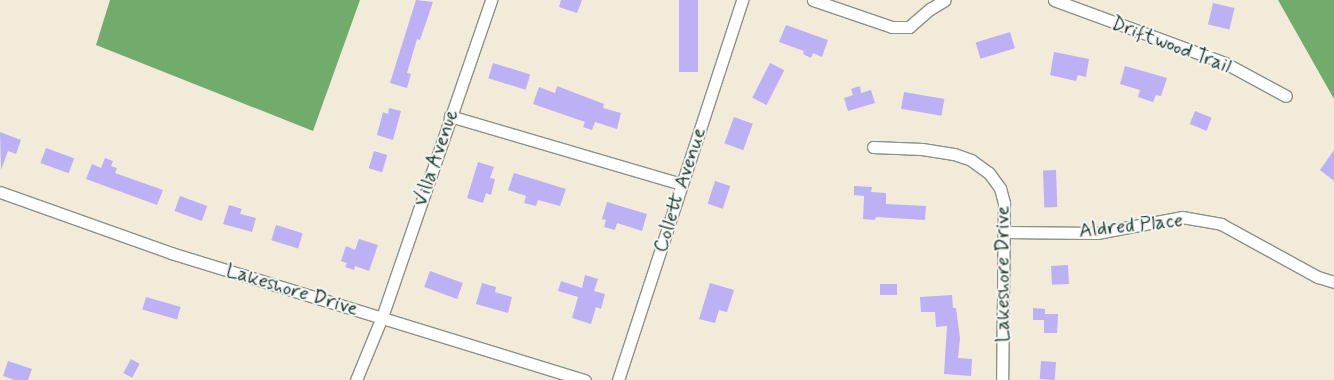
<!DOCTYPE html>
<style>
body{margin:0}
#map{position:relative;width:1334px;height:380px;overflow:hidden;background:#f3ebda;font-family:Mynerve,sans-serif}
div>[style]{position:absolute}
.forest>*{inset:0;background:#72ac6c}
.building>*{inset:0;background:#bdb0f4;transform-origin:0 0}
.roads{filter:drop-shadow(1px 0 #899487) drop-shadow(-1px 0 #899487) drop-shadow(0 1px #899487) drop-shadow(0 -1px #899487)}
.minor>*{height:11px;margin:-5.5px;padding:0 5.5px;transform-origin:5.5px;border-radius:5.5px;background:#fff}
span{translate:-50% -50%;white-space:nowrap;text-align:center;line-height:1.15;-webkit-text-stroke:4px #f6f6f2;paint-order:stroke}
.street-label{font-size:20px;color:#1f3d34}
</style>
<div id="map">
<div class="forest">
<i style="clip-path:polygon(110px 0,360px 0,313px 131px,96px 45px)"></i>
<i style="clip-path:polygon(1278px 0,1334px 0,1334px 99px)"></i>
</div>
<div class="building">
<i style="clip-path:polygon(416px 0,433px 2px,420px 40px,417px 39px,407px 73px,411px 74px,407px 88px,390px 83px)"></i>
<i style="clip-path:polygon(561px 0,582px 0,577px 13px,559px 7px)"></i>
<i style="left:679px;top:0;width:19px;height:72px"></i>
<i style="left:1213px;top:3px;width:22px;height:22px;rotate:13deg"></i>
<i style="clip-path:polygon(786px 25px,828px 40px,822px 57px,813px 53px,811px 58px,803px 54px,804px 51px,779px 42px)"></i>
<i style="left:1010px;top:32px;width:17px;height:36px;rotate:73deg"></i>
<i style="clip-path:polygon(1054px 52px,1089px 59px,1086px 77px,1078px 75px,1076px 81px,1050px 75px)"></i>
<i style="left:493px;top:63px;width:39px;height:16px;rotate:17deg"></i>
<i style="left:770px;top:63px;width:16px;height:39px;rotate:27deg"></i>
<i style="clip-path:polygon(1125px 66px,1167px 78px,1161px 96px,1156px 95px,1153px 102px,1138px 97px,1140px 90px,1120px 84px)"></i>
<i style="clip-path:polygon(557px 86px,604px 104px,603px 108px,621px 113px,617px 129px,595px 122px,592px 130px,583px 127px,585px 122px,533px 104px,539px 87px,555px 93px)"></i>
<i style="clip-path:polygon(860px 86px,861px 93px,871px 90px,875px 103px,848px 111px,844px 98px,853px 95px,851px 89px)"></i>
<i style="left:904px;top:92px;width:41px;height:17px;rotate:10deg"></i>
<i style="clip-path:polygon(389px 108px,401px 111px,393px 140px,377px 135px,383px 112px,388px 114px)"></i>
<i style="left:1195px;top:111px;width:18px;height:14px;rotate:22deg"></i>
<i style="left:734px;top:117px;width:20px;height:28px;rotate:20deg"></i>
<i style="clip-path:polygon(0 132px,21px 140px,16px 154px,8px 151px,1px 170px)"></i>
<i style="left:46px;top:148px;width:30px;height:16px;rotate:20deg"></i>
<i style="clip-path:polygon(1334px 150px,1334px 181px,1320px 170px)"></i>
<i style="left:374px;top:151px;width:14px;height:18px;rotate:17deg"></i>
<i style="clip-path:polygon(105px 158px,113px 161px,111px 166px,117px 168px,115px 173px,163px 190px,157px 205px,86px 179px,92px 164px,101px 168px)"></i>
<i style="clip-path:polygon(478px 162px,494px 167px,490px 178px,495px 179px,491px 195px,486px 193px,483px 203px,467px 198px)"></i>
<i style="left:1056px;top:170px;width:37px;height:13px;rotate:88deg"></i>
<i style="clip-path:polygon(514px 173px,566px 189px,560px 206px,538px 200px,536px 206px,524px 203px,526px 196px,508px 190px)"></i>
<i style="left:715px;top:181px;width:16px;height:24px;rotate:18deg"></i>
<i style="clip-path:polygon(854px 186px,872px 187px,871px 192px,886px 193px,886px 204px,926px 206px,925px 220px,876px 217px,875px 220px,863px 219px,864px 196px,854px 195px)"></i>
<i style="left:180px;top:196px;width:29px;height:16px;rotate:20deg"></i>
<i style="clip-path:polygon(607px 202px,647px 214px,642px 231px,617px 223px,615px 230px,604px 227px,606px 220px,602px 219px)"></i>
<i style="clip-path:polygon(229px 205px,242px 209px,240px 214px,256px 218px,252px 232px,223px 224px)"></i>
<i style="left:276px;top:225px;width:28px;height:16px;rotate:17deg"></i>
<i style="clip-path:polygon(359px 239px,378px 245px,369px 271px,355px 266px,354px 270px,345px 267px,347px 263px,341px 261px,346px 246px,355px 250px)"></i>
<i style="left:1068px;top:265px;width:19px;height:17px;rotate:87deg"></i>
<i style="left:430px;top:271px;width:35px;height:17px;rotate:20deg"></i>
<i style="clip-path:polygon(585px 275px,598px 279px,594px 291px,605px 294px,601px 309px,596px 307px,591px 324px,572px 318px,578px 297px,558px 291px,561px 281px,582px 288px)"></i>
<i style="clip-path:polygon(482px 283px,496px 287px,495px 292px,512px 297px,508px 313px,476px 304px)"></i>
<i style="clip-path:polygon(710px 283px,734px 290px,727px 312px,719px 310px,715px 323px,699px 319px)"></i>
<i style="left:880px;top:284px;width:17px;height:11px"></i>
<i style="clip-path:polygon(952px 295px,953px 308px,956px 308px,960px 338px,958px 358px,972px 359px,971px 376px,944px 374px,947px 326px,936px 327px,935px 312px,921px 312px,920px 297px)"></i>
<i style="left:146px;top:297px;width:36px;height:13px;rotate:16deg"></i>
<i style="clip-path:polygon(1033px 308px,1045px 309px,1045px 314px,1058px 314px,1057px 333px,1044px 333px,1044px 320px,1033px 320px)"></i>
<i style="left:131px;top:359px;width:10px;height:16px;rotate:29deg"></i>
<i style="clip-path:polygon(8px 361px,32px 369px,28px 380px,15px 380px,3px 376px)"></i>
<i style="left:1041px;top:361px;width:15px;height:18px;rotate:4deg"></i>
</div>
<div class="roads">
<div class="minor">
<i style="left:813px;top:0;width:83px;rotate:18.9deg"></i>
<i style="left:892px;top:27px;width:17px"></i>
<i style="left:909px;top:27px;width:28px;rotate:-41deg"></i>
<i style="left:930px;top:9px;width:17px;rotate:-31deg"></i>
<i style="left:1054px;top:0;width:182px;rotate:20.2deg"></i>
<i style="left:1225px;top:63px;width:69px;rotate:28.4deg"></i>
<i style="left:450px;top:116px;width:241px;rotate:16.4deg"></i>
<i style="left:873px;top:147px;width:49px;rotate:2.3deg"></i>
<i style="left:922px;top:149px;width:32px;rotate:9deg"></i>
<i style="left:954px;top:154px;width:18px;rotate:19deg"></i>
<i style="left:971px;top:160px;width:22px;rotate:36deg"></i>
<i style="left:989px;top:173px;width:19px;rotate:54deg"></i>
<i style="left:1000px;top:188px;width:16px;rotate:75deg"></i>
<i style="left:1004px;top:203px;width:177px;rotate:90.6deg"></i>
<i style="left:0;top:192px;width:182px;rotate:19.6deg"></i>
<i style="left:171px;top:253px;width:433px;rotate:17.1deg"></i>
<i style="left:1004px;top:232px;width:93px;rotate:0.6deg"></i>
<i style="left:1097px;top:233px;width:86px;rotate:-10.7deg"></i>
<i style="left:1182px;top:217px;width:40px;rotate:10deg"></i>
<i style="left:1221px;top:224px;width:111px;rotate:28.7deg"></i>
<i style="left:1318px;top:277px;width:17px;rotate:17deg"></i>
<i style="left:356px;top:380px;width:68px;rotate:-67.6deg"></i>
<i style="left:382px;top:317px;width:335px;rotate:-71deg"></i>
<i style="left:618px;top:380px;width:400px;rotate:-71.9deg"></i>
</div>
</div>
<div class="street-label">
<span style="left:1171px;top:45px;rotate:21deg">Driftwood Trail</span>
<span style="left:436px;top:158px;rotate:-71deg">Villa Avenue</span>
<span style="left:680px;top:190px;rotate:-72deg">Collett Avenue</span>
<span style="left:1131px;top:226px;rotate:-6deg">Aldred Place</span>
<span style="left:1003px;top:274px;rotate:-90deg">Lakeshore Drive</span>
<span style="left:292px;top:290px;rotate:17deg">Lakeshore Drive</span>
</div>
</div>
